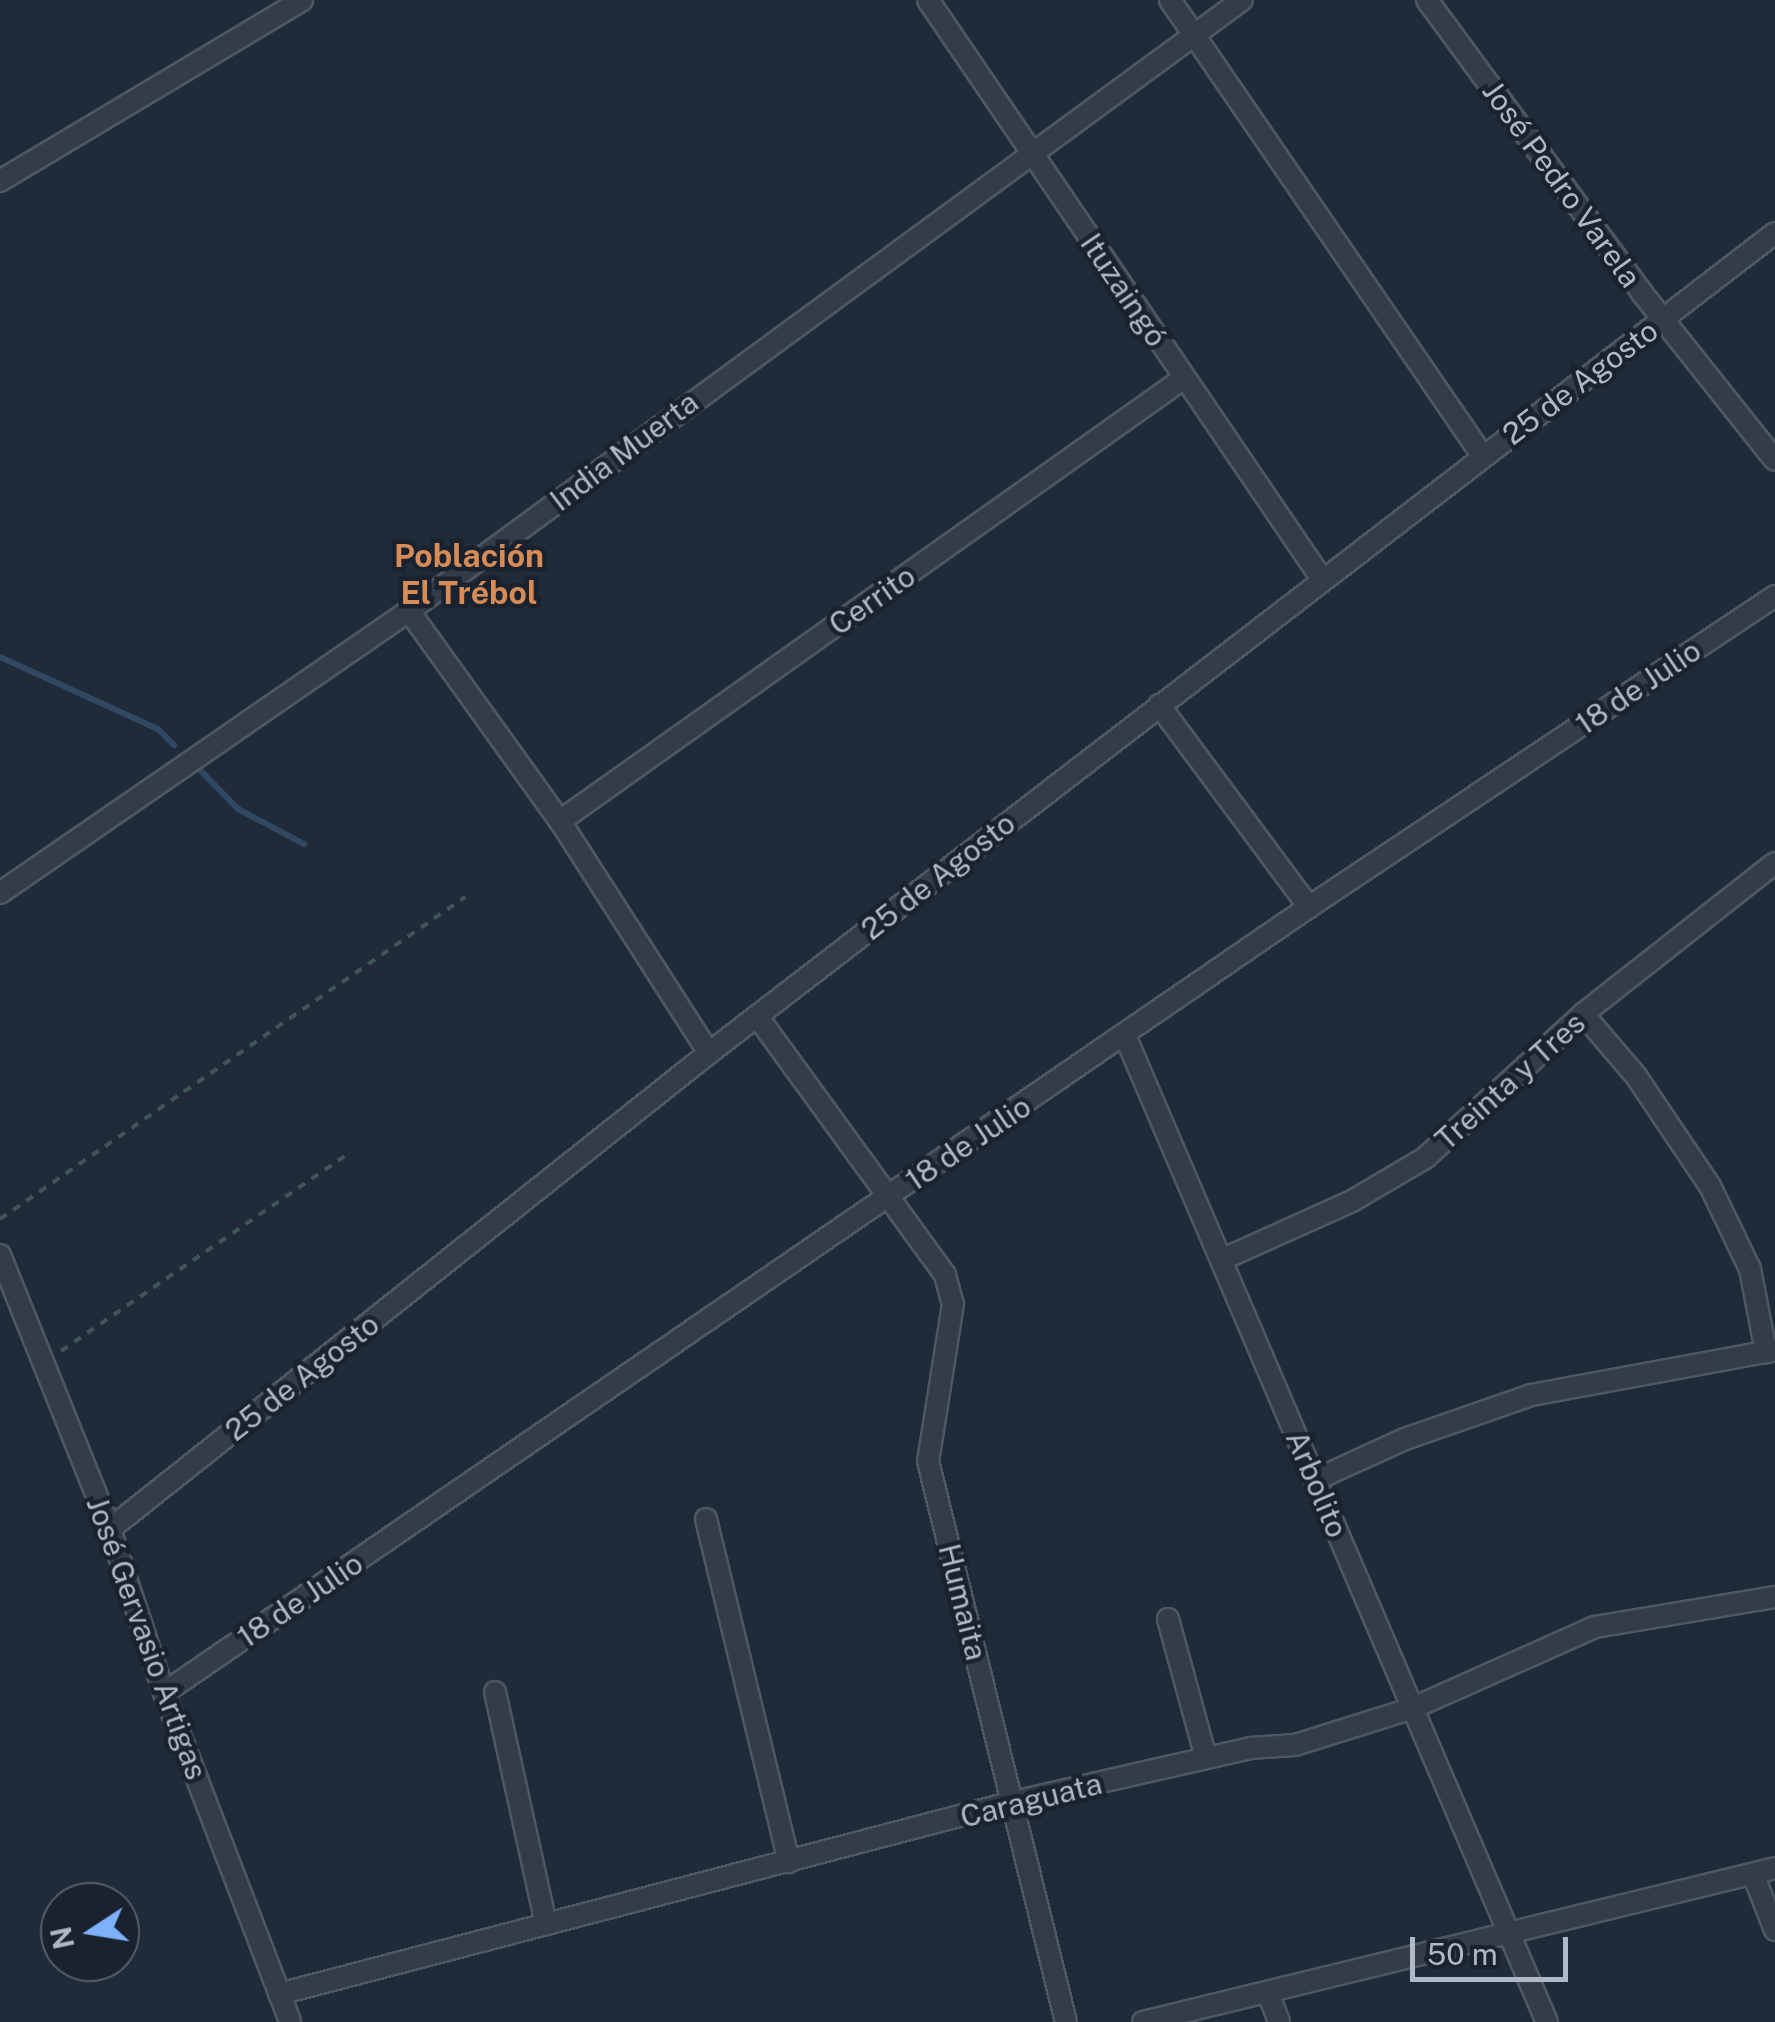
<!DOCTYPE html>
<meta charset="utf-8">
<style>
body{margin:0}
#map{position:relative;width:1775px;height:2022px;overflow:hidden;background:#202b39;font-family:"Public Sans",sans-serif}
div>[style]{position:absolute}
.stream>*{height:6px;margin:-3px;padding:0 3px;transform-origin:3px;border-radius:3px;background:#324761}
.path>*{height:4px;margin-top:-2px;transform-origin:0;background:repeating-linear-gradient(90deg,#3f5557 0 8px,transparent 0 16px)}
.roads{filter:drop-shadow(2px 0 #4e5864) drop-shadow(-2px 0 #4e5864) drop-shadow(0 2px #4e5864) drop-shadow(0 -2px #4e5864)}
.street>*{height:20px;margin:-10px;padding:0 10px;transform-origin:10px;border-radius:10px;background:#333d49}
span{translate:-50% -50%;white-space:nowrap;text-align:center;line-height:1.15;-webkit-text-stroke:9px #19222e;paint-order:stroke}
.street-label{font-size:30px;color:#aeb8c6}
.neighbourhood-label{font-size:32px;color:#d78c57;font-weight:700}
.north{position:absolute;left:40px;top:1882px;width:100px;height:100px;box-sizing:border-box;background:#19222e;border:2px solid #555e6b;border-radius:50%;rotate:258deg;font-size:28px;font-weight:700;line-height:40px;text-align:center;color:#aeb8c6}
.north::after{content:'';display:block;margin:auto;width:35px;height:45px;background:#7db1fc;clip-path:polygon(50% 0,100% 100%,50% 72%,0 100%)}
.scale{position:absolute;left:1410px;top:1937px;width:158px;height:45px;box-sizing:border-box;border:5px solid #aeb8c6;border-top:0;padding-left:12px;font-size:30px;line-height:35px;white-space:nowrap;color:#aeb8c6;-webkit-text-stroke:8px #19222e;paint-order:stroke}
</style>
<div id="map">
<div class="stream">
<i style="left:0;top:657px;width:174px;rotate:24.5deg"></i>
<i style="left:158px;top:729px;width:23px;rotate:45deg"></i>
<i style="left:200px;top:770px;width:54px;rotate:45.7deg"></i>
<i style="left:238px;top:809px;width:75px;rotate:27.9deg"></i>
</div>
<div class="path">
<i style="left:0;top:1219px;width:566px;rotate:-34.7deg"></i>
<i style="left:61px;top:1351px;width:349px;rotate:-34.5deg"></i>
</div>
<div class="roads">
<div class="street">
<i style="left:928px;top:0;width:700px;rotate:55.77deg"></i>
<i style="left:1170px;top:0;width:552px;rotate:55.56deg"></i>
<i style="left:1427px;top:0;width:363px;rotate:53.7deg"></i>
<i style="left:1642px;top:293px;width:213px;rotate:51.5deg"></i>
<i style="left:0;top:181px;width:352px;rotate:-30.9deg"></i>
<i style="left:409px;top:611px;width:259px;rotate:54.3deg"></i>
<i style="left:560px;top:821px;width:276px;rotate:57.3deg"></i>
<i style="left:1159px;top:705px;width:252px;rotate:53.4deg"></i>
<i style="left:560px;top:821px;width:765px;rotate:-35.37deg"></i>
<i style="left:0;top:893px;width:497px;rotate:-34.6deg"></i>
<i style="left:409px;top:611px;width:1033px;rotate:-36.26deg"></i>
<i style="left:1583px;top:1014px;width:82px;rotate:49.5deg"></i>
<i style="left:1636px;top:1076px;width:133px;rotate:56.1deg"></i>
<i style="left:1710px;top:1186px;width:92px;rotate:64.3deg"></i>
<i style="left:1750px;top:1269px;width:85px;rotate:79.1deg"></i>
<i style="left:757px;top:1016px;width:320px;rotate:54deg"></i>
<i style="left:945px;top:1275px;width:30px;rotate:75deg"></i>
<i style="left:953px;top:1304px;width:159px;rotate:99deg"></i>
<i style="left:928px;top:1461px;width:578px;rotate:76.18deg"></i>
<i style="left:1126px;top:1038px;width:1070px;rotate:66.84deg"></i>
<i style="left:0;top:1255px;width:295px;rotate:68.1deg"></i>
<i style="left:110px;top:1529px;width:173px;rotate:71.8deg"></i>
<i style="left:164px;top:1693px;width:352px;rotate:69deg"></i>
<i style="left:1221px;top:1260px;width:144px;rotate:-24.2deg"></i>
<i style="left:1352px;top:1201px;width:85px;rotate:-30.5deg"></i>
<i style="left:1425px;top:1158px;width:214px;rotate:-42.3deg"></i>
<i style="left:1583px;top:1014px;width:244px;rotate:-38.2deg"></i>
<i style="left:1315px;top:1480px;width:99px;rotate:-24.5deg"></i>
<i style="left:1405px;top:1439px;width:133px;rotate:-19.2deg"></i>
<i style="left:1531px;top:1395px;width:248px;rotate:-10.4deg"></i>
<i style="left:706px;top:1519px;width:353px;rotate:76.4deg"></i>
<i style="left:110px;top:1529px;width:765px;rotate:-38.47deg"></i>
<i style="left:709px;top:1053px;width:1345px;rotate:-37.57deg"></i>
<i style="left:1168px;top:1619px;width:144px;rotate:74.7deg"></i>
<i style="left:495px;top:1692px;width:238px;rotate:77.6deg"></i>
<i style="left:164px;top:1693px;width:1389px;rotate:-34.47deg"></i>
<i style="left:1309px;top:907px;width:560px;rotate:-33.72deg"></i>
<i style="left:1753px;top:1874px;width:60px;rotate:68.6deg"></i>
<i style="left:1268px;top:1993px;width:31px;rotate:69deg"></i>
<i style="left:279px;top:1994px;width:759px;rotate:-14.66deg"></i>
<i style="left:1013px;top:1802px;width:243px;rotate:-12.8deg"></i>
<i style="left:1250px;top:1748px;width:45px;rotate:-3.8deg"></i>
<i style="left:1295px;top:1745px;width:124px;rotate:-17.4deg"></i>
<i style="left:1413px;top:1708px;width:199px;rotate:-24deg"></i>
<i style="left:1595px;top:1627px;width:182px;rotate:-9.5deg"></i>
<i style="left:1143px;top:2022px;width:650px;rotate:-13.69deg"></i>
</div>
</div>
<div class="street-label">
<span style="left:1562px;top:184px;rotate:54deg">José Pedro Varela</span>
<span style="left:1124px;top:290px;rotate:56deg">Ituzaingó</span>
<span style="left:1580px;top:382px;rotate:-37deg">25 de Agosto</span>
<span style="left:624px;top:451px;rotate:-37deg">India Muerta</span>
<span style="left:872px;top:600px;rotate:-35deg">Cerrito</span>
<span style="left:1638px;top:687px;rotate:-34deg">18 de Julio</span>
<span style="left:938px;top:876px;rotate:-38deg">25 de Agosto</span>
<span style="left:1510px;top:1081px;rotate:-42deg">Treinta y Tres</span>
<span style="left:968px;top:1143px;rotate:-34deg">18 de Julio</span>
<span style="left:302px;top:1377px;rotate:-38deg">25 de Agosto</span>
<span style="left:1317px;top:1484px;rotate:67deg">Arbolito</span>
<span style="left:300px;top:1600px;rotate:-34deg">18 de Julio</span>
<span style="left:963px;top:1602px;rotate:76deg">Humaita</span>
<span style="left:147px;top:1638px;rotate:70deg">José Gervasio Artigas</span>
<span style="left:1031px;top:1800px;rotate:-14deg">Caraguata</span>
</div>
<div class="neighbourhood-label">
<span style="left:469px;top:575px">Población<br>El Trébol</span>
</div>
<div class="north">N</div>
<div class="scale">50 m</div>
</div>
